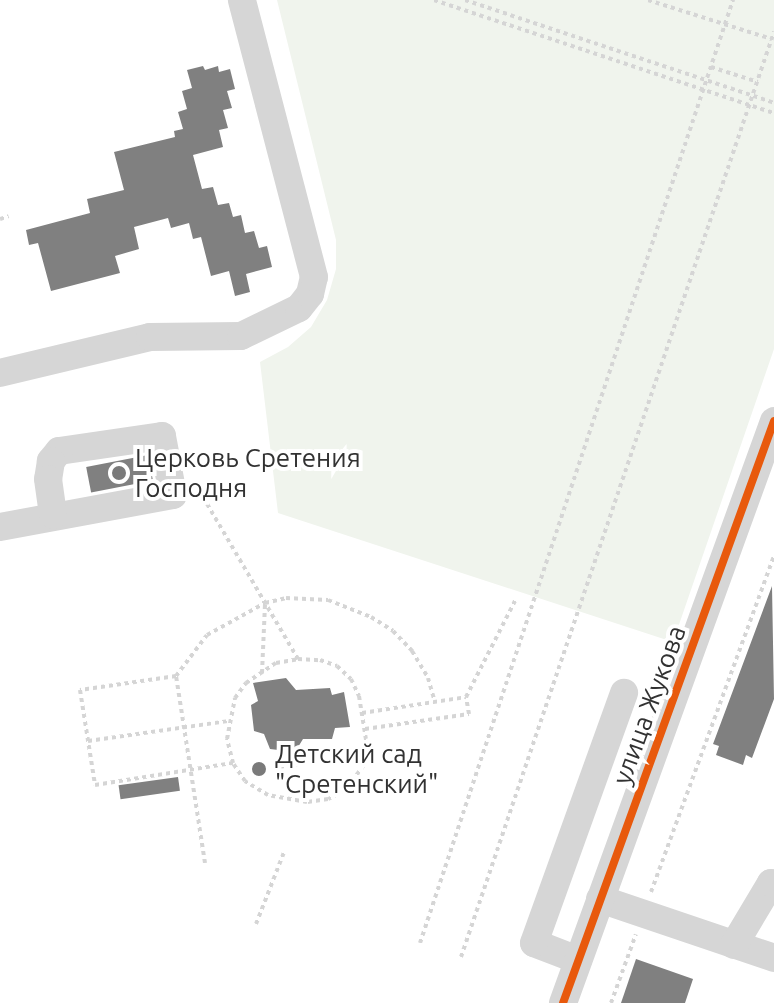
<!DOCTYPE html>
<meta charset="utf-8">
<style>
body{margin:0}
#map{position:relative;width:774px;height:1003px;overflow:hidden;background:#fff;font-family:Ubuntu,sans-serif}
div>[style]{position:absolute}
.green>*{inset:0;background:#f0f4ed}
.building>*{inset:0;background:#808080;transform-origin:0 0}
.path>*{height:4px;margin-top:-2px;transform-origin:0;background:repeating-linear-gradient(90deg,#d5d5d5 0 4px,transparent 0 8px)}
.minor>*{height:28px;margin:-14px;padding:0 14px;transform-origin:14px;border-radius:14px;background:#d6d6d6}
.cycleway>*{height:8px;margin:-4px;padding:0 4px;transform-origin:4px;border-radius:4px;background:#e8590c}
.dots>*{width:22px;height:22px;translate:-50% -50%;box-sizing:border-box;border:4px solid #fff;border-radius:50%}
span{translate:-50% -50%;white-space:nowrap;text-align:center;line-height:1.15;-webkit-text-stroke:8px #fff;paint-order:stroke}
.poi-label{font-size:26px;color:#323232}
.left{translate:0 -50%;text-align:left}
.street-label{font-size:26px;color:#323232}
</style>
<div id="map">
<div class="green">
<i style="clip-path:polygon(277px 0,774px 0,774px 349px,673px 642px,278px 513px,260px 362px,288px 347px,311px 327px,327px 300px,336px 269px,336px 240px)"></i>
</div>
<div class="building">
<i style="clip-path:polygon(203px 66px,205px 70px,218px 66px,219px 72px,230px 69px,235px 89px,227px 91px,232px 108px,223px 110px,228px 128px,219px 130px,223px 147px,193px 155px,202px 189px,213px 187px,218px 205px,229px 203px,233px 217px,241px 215px,245px 233px,254px 231px,259px 248px,267px 246px,272px 267px,246px 274px,250px 292px,235px 296px,229px 271px,211px 276px,201px 237px,193px 239px,189px 223px,171px 228px,168px 218px,134px 227px,139px 249px,115px 256px,120px 273px,51px 291px,38px 243px,29px 245px,26px 230px,90px 213px,87px 199px,124px 190px,114px 152px,175px 137px,174px 131px,183px 129px,178px 112px,187px 109px,182px 91px,192px 88px,187px 70px)"></i>
<i style="left:148px;top:455px;width:26px;height:63px;rotate:79deg"></i>
<i style="clip-path:polygon(772px 586px,774px 699px,752px 758px,746px 755px,743px 765px,716px 755px,719px 746px,713px 744px)"></i>
<i style="clip-path:polygon(286px 678px,296px 690px,330px 688px,332px 695px,344px 692px,350px 727px,335px 728px,332px 739px,303px 739px,295px 752px,270px 749px,264px 734px,254px 731px,251px 705px,258px 701px,253px 683px)"></i>
<i style="left:178px;top:777px;width:14px;height:60px;rotate:82deg"></i>
<i style="clip-path:polygon(636px 959px,693px 979px,685px 1003px,621px 1003px)"></i>
</div>
<div class="path">
<i style="left:434px;top:0;width:358px;rotate:18.4deg"></i>
<i style="left:465px;top:0;width:326px;rotate:18.4deg"></i>
<i style="left:648px;top:0;width:130px;rotate:17.5deg"></i>
<i style="left:711px;top:67px;width:49px;rotate:17.7deg"></i>
<i style="left:0;top:219px;width:9px;rotate:-18deg"></i>
<i style="left:203px;top:497px;width:188px;rotate:59.6deg"></i>
<i style="left:298px;top:659px;width:22px;rotate:3deg"></i>
<i style="left:320px;top:660px;width:18px;rotate:19deg"></i>
<i style="left:337px;top:666px;width:19px;rotate:43deg"></i>
<i style="left:351px;top:679px;width:19px;rotate:65deg"></i>
<i style="left:359px;top:696px;width:51px;rotate:80.9deg"></i>
<i style="left:367px;top:746px;width:19px;rotate:99deg"></i>
<i style="left:364px;top:765px;width:31px;rotate:127deg"></i>
<i style="left:345px;top:790px;width:19px;rotate:152deg"></i>
<i style="left:328px;top:799px;width:21px;rotate:172deg"></i>
<i style="left:307px;top:802px;width:40px;rotate:-170deg"></i>
<i style="left:268px;top:795px;width:27px;rotate:-149deg"></i>
<i style="left:245px;top:781px;width:22px;rotate:-124deg"></i>
<i style="left:233px;top:763px;width:25px;rotate:-104deg"></i>
<i style="left:227px;top:739px;width:42px;rotate:-79deg"></i>
<i style="left:235px;top:698px;width:19px;rotate:-54deg"></i>
<i style="left:246px;top:683px;width:36px;rotate:-34deg"></i>
<i style="left:276px;top:663px;width:22px;rotate:-10deg"></i>
<i style="left:262px;top:673px;width:70px;rotate:-87.5deg"></i>
<i style="left:176px;top:676px;width:97px;rotate:171.7deg"></i>
<i style="left:80px;top:690px;width:96px;rotate:81deg"></i>
<i style="left:95px;top:785px;width:140px;rotate:-9.1deg"></i>
<i style="left:362px;top:713px;width:105px;rotate:-8.7deg"></i>
<i style="left:466px;top:697px;width:108px;rotate:-63deg"></i>
<i style="left:365px;top:729px;width:105px;rotate:-8.2deg"></i>
<i style="left:469px;top:714px;width:17px;rotate:-100deg"></i>
<i style="left:88px;top:741px;width:141px;rotate:-8.1deg"></i>
<i style="left:264px;top:769px;width:37px;rotate:-8deg"></i>
<i style="left:301px;top:764px;width:16px;rotate:-35deg"></i>
<i style="left:314px;top:755px;width:54px;rotate:-9.6deg"></i>
<i style="left:205px;top:863px;width:189px;rotate:-98.8deg"></i>
<i style="left:176px;top:676px;width:51px;rotate:-52.9deg"></i>
<i style="left:207px;top:635px;width:66px;rotate:-28.9deg"></i>
<i style="left:265px;top:603px;width:22px;rotate:-13deg"></i>
<i style="left:286px;top:598px;width:42px;rotate:2.7deg"></i>
<i style="left:328px;top:600px;width:46px;rotate:21.6deg"></i>
<i style="left:371px;top:617px;width:26px;rotate:32deg"></i>
<i style="left:393px;top:631px;width:28px;rotate:46deg"></i>
<i style="left:412px;top:651px;width:31px;rotate:59deg"></i>
<i style="left:428px;top:678px;width:25px;rotate:74deg"></i>
<i style="left:651px;top:892px;width:358px;rotate:-69.9deg"></i>
<i style="left:256px;top:924px;width:77px;rotate:-68.7deg"></i>
<i style="left:420px;top:943px;width:994px;rotate:-71.64deg"></i>
<i style="left:461px;top:957px;width:977px;rotate:-71.31deg"></i>
<i style="left:611px;top:1003px;width:73px;rotate:-70.1deg"></i>
</div>
<div class="minor">
<i style="left:0;top:373px;width:154px;rotate:-13.5deg"></i>
<i style="left:150px;top:337px;width:91px;rotate:-0.6deg"></i>
<i style="left:241px;top:336px;width:64px;rotate:-25.8deg"></i>
<i style="left:299px;top:308px;width:18px;rotate:-52deg"></i>
<i style="left:310px;top:294px;width:17px;rotate:-77deg"></i>
<i style="left:314px;top:277px;width:286px;rotate:-104.6deg"></i>
<i style="left:0;top:527px;width:176px;rotate:-10.5deg"></i>
<i style="left:173px;top:495px;width:60px;rotate:-100.6deg"></i>
<i style="left:162px;top:436px;width:104px;rotate:171.7deg"></i>
<i style="left:59px;top:451px;width:13px;rotate:129deg"></i>
<i style="left:51px;top:461px;width:18px;rotate:99deg"></i>
<i style="left:48px;top:479px;width:36px;rotate:82deg"></i>
<i style="left:600px;top:899px;width:184px;rotate:18.7deg"></i>
<i style="left:734px;top:945px;width:72px;rotate:-59.2deg"></i>
<i style="left:771px;top:883px;width:3px;rotate:18deg"></i>
<i style="left:578px;top:960px;width:47px;rotate:-158.9deg"></i>
<i style="left:534px;top:943px;width:266px;rotate:-70.2deg"></i>
<i style="left:563px;top:1003px;width:619px;rotate:-70.07deg"></i>
</div>
<div class="cycleway">
<i style="left:563px;top:1003px;width:619px;rotate:-70.07deg"></i>
</div>
<div class="dots">
<i style="left:119px;top:473px;background:#7a7a7a"></i>
<i style="left:259px;top:769px;background:#7a7a7a"></i>
</div>
<div class="poi-label">
<span class="left" style="left:135px;top:473px">Церковь Сретения<br>Господня</span>
<span class="left" style="left:275px;top:769px">Детский сад<br>"Сретенский"</span>
</div>
<div class="street-label">
<span style="left:649px;top:705px;rotate:-70deg">улица Жукова</span>
</div>
</div>
